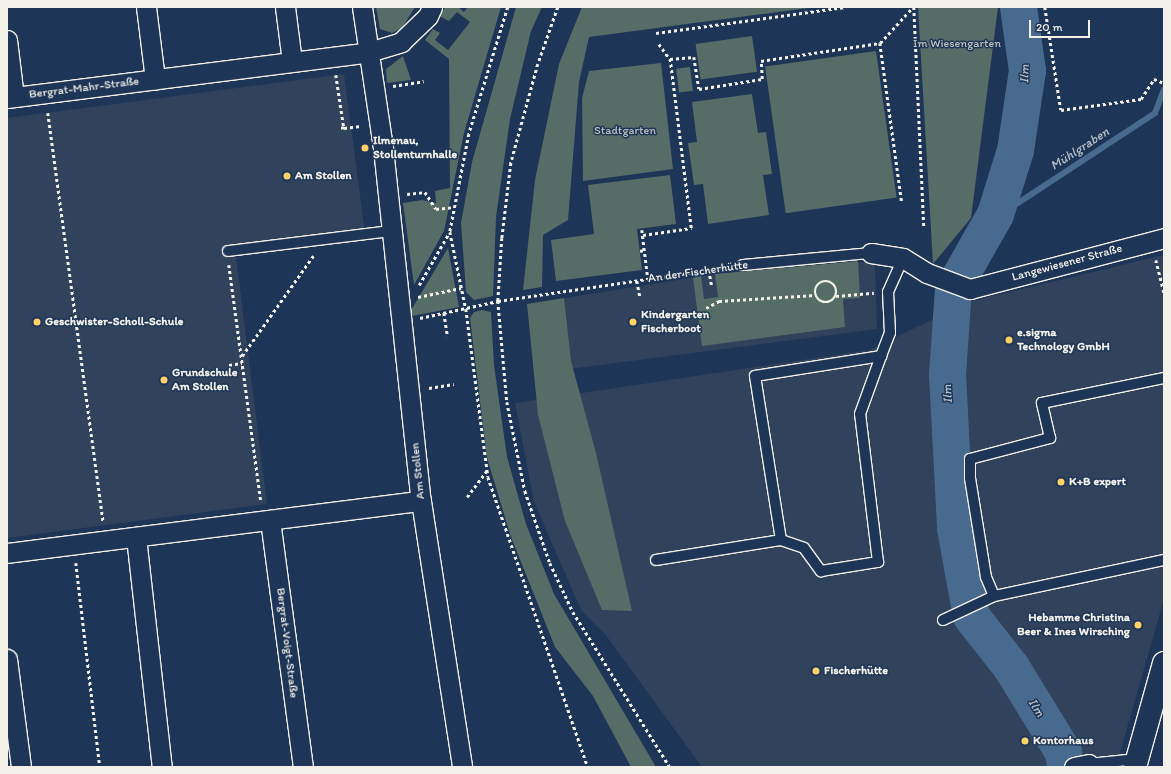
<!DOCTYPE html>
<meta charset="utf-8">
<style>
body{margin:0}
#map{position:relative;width:1171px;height:774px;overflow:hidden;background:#1d3557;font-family:Itim,sans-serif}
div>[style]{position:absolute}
.built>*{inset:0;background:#30425c}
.green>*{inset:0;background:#566c67;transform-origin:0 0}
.stream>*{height:6px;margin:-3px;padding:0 3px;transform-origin:3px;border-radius:3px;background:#496a8f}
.river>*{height:37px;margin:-18.5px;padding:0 18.5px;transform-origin:18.5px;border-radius:18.5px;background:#496a8f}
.path>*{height:2.5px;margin-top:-1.25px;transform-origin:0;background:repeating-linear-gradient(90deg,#f4f1e8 0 3px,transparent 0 6px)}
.path>.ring{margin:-1.25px;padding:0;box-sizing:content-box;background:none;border:2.5px solid #f4f1e8;border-radius:50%}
.roads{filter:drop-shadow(1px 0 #f4f1e8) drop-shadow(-1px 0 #f4f1e8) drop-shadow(0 1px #f4f1e8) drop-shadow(0 -1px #f4f1e8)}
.lane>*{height:10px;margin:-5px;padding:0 5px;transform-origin:5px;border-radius:5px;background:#1d3557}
.street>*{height:19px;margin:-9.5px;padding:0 9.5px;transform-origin:9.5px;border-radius:9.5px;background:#1d3557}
.secondary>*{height:22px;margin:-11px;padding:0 11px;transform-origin:11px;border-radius:11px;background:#1d3557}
.dots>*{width:11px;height:11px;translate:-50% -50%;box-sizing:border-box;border:2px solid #1d3557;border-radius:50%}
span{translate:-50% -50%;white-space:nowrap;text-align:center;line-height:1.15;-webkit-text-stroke:3px #1d3557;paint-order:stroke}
.park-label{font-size:12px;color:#bdc2bb}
.street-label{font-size:12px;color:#f4f1e8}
.poi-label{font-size:12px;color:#f4f1e8;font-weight:700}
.left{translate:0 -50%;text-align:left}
.right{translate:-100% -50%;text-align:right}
.water-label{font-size:13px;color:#b8c2c9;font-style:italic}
.frame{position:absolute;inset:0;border:8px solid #f4f1e8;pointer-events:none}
.scale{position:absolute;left:1029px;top:20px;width:61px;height:18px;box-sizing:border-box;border:2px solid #f4f1e8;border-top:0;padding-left:5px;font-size:12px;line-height:14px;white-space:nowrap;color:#f4f1e8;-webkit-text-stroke:3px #1d3557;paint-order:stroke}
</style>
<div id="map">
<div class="built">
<i style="clip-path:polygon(344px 74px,366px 240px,236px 256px,267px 504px,7px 538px,7px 118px)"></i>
<i style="clip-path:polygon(1164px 255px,1164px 599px,1116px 767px,702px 767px,605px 634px,581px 610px,534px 502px,515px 403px,870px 350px,968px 302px)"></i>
<i style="clip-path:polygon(875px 261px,877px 329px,562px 370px,553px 300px,715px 274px)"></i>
</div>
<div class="green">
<i style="clip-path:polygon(376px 7px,415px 7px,402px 28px,392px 33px,380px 29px)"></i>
<i style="clip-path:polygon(446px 7px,458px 7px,464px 12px,468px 7px,501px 7px,464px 133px,444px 231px,414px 285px,403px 203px,422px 200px,436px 203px,435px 191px,450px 188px,449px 59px,425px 40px,433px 29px,440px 33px,435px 40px,448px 50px,470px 22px,457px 12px,449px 21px,439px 16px)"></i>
<i style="clip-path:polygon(516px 7px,542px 7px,531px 31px,510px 119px,496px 217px,493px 296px,474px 300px,466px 292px,461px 223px,472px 162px)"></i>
<i style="clip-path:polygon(582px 7px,816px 7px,589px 37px,579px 82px,568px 220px,543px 235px,542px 287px,523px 290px,535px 180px,559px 64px)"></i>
<i style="clip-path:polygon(918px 7px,998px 7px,971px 218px,933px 264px)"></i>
<i style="left:752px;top:36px;width:36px;height:57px;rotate:82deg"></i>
<i style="left:876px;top:51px;width:148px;height:112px;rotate:82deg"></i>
<i style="clip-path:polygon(403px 56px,411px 80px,387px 83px,386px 69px)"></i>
<i style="clip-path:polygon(661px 63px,673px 169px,583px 181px,582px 98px,589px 71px)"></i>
<i style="left:690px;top:67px;width:24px;height:14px;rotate:83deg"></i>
<i style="clip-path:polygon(752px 94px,758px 133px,766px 132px,772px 174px,763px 175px,769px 215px,708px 224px,703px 184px,694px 185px,688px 143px,697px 142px,692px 102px)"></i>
<i style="clip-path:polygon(670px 175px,676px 224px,637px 229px,642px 270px,556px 281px,551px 240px,594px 234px,588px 185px)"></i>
<i style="clip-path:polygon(448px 248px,459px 307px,407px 317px)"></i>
<i style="clip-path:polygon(858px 261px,860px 298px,843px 299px,845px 327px,702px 346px,693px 278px,701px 276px,704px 299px,718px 297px,715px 274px)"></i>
<i style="clip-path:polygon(564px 298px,571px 361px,596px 453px,632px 611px,602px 610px,565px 521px,538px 415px,527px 304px)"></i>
<i style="clip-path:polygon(482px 310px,491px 312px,494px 365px,507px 457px,526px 524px,554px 594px,656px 767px,631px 767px,593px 696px,555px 647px,511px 537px,487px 458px,470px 318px,474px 312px)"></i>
</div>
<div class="stream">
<i style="left:995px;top:214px;width:25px;rotate:-26deg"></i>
<i style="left:1018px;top:203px;width:164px;rotate:-33.3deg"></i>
<i style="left:1155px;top:113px;width:25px;rotate:-69deg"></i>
</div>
<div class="river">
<i style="left:1018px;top:7px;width:64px;rotate:81.9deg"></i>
<i style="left:1027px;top:70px;width:81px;rotate:98.5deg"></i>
<i style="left:1015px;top:150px;width:67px;rotate:107.4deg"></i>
<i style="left:995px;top:214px;width:85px;rotate:119.6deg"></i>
<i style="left:953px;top:288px;width:86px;rotate:94deg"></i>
<i style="left:947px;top:374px;width:154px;rotate:87deg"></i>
<i style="left:955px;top:528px;width:89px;rotate:79.7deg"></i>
<i style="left:971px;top:616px;width:65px;rotate:51.9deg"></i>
<i style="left:1011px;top:667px;width:100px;rotate:58.5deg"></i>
<i style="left:1063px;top:752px;width:15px;rotate:82deg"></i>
</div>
<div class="path">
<i style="left:508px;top:7px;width:133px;rotate:107.1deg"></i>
<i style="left:469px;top:134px;width:100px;rotate:101deg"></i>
<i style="left:450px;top:232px;width:79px;rotate:78.3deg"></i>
<i style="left:466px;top:309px;width:169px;rotate:82.5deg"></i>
<i style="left:488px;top:477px;width:307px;rotate:71deg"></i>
<i style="left:558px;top:7px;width:60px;rotate:109.3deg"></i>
<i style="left:538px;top:64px;width:103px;rotate:105.3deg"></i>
<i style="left:511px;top:163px;width:76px;rotate:96.8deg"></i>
<i style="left:502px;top:238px;width:63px;rotate:93.6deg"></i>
<i style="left:498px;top:301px;width:101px;rotate:84.9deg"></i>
<i style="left:507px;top:402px;width:91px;rotate:78.6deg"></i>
<i style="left:525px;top:491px;width:76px;rotate:70.9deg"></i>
<i style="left:550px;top:563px;width:54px;rotate:64.9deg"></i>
<i style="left:573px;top:612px;width:183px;rotate:58deg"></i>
<i style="left:914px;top:7px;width:221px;rotate:87.4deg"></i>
<i style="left:1045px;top:7px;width:104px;rotate:81.2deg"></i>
<i style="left:1061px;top:110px;width:81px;rotate:-7.8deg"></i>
<i style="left:1141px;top:99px;width:24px;rotate:-57deg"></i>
<i style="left:1154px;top:79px;width:11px;rotate:22deg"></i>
<i style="left:656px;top:33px;width:191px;rotate:-7.8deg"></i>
<i style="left:880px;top:43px;width:49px;rotate:-47.5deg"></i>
<i style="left:659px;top:44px;width:19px;rotate:54deg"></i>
<i style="left:336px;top:75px;width:54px;rotate:81.4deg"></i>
<i style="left:344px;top:128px;width:6px;rotate:180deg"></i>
<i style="left:393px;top:86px;width:31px;rotate:-9deg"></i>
<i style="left:48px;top:113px;width:413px;rotate:82.3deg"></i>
<i style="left:344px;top:128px;width:17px;rotate:-7deg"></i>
<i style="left:407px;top:194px;width:18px;rotate:-6deg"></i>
<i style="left:425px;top:192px;width:20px;rotate:57deg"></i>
<i style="left:436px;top:209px;width:18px;rotate:-6deg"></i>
<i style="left:642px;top:230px;width:49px;rotate:83deg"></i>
<i style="left:643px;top:235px;width:49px;rotate:-8.3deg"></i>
<i style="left:691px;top:228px;width:170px;rotate:-97.1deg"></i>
<i style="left:670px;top:59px;width:24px;rotate:-5deg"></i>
<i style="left:694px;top:57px;width:32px;rotate:81deg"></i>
<i style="left:699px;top:89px;width:64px;rotate:-9deg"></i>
<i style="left:762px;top:79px;width:18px;rotate:-93deg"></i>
<i style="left:761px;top:61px;width:120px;rotate:-8.6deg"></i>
<i style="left:880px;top:43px;width:162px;rotate:82.2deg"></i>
<i style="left:640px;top:251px;width:4px;rotate:-14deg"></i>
<i style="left:1156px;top:260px;width:34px;rotate:76deg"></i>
<i style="left:229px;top:265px;width:239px;rotate:82.3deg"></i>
<i style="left:709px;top:270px;width:17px;rotate:80deg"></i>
<i style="left:637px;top:281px;width:16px;rotate:79deg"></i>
<i class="ring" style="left:815px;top:281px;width:19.5px;height:19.5px"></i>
<i style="left:419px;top:285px;width:60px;rotate:-60deg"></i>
<i style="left:836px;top:296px;width:38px;rotate:-5deg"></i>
<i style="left:418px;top:297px;width:44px;rotate:-11.8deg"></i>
<i style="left:706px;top:308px;width:15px;rotate:-28deg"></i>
<i style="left:719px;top:301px;width:97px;rotate:-3.5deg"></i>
<i style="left:444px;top:313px;width:24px;rotate:81deg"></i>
<i style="left:420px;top:318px;width:80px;rotate:-12.3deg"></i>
<i style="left:498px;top:301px;width:233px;rotate:-8.4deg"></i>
<i style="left:242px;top:356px;width:123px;rotate:-54.6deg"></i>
<i style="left:229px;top:365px;width:13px;rotate:-9deg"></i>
<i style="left:429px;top:388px;width:25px;rotate:-9deg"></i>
<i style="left:467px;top:497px;width:34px;rotate:-53deg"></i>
<i style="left:76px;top:563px;width:205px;rotate:83.3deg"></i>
</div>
<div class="roads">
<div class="lane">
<i style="left:228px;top:251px;width:165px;rotate:-7deg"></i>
<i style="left:743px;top:265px;width:129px;rotate:-5.4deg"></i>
<i style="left:781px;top:540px;width:24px;rotate:19deg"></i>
<i style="left:804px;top:548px;width:29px;rotate:54deg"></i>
<i style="left:821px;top:571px;width:58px;rotate:-9deg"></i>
<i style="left:878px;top:562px;width:149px;rotate:-96.9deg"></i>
<i style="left:860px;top:414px;width:62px;rotate:-70.1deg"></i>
<i style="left:656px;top:560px;width:127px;rotate:-9.1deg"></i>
<i style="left:781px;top:540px;width:166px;rotate:-99deg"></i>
<i style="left:755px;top:376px;width:128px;rotate:-9deg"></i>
<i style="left:881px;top:356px;width:25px;rotate:-69deg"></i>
<i style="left:890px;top:333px;width:41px;rotate:-92.8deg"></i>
<i style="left:888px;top:292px;width:37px;rotate:-66deg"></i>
<i style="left:994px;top:596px;width:21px;rotate:-113deg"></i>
<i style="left:986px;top:577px;width:100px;rotate:-99.2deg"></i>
<i style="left:970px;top:478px;width:19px;rotate:-90deg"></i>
<i style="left:970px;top:459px;width:83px;rotate:-14.7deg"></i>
<i style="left:1050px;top:438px;width:36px;rotate:-103deg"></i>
<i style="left:1042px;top:403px;width:125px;rotate:-11.6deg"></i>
<i style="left:943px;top:620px;width:56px;rotate:-25.2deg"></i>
<i style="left:994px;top:596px;width:174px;rotate:-12deg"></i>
<i style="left:1089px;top:764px;width:48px;rotate:-5.9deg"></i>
</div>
<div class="street">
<i style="left:146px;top:7px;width:73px;rotate:82.9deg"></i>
<i style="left:285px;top:7px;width:55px;rotate:82.7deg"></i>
<i style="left:362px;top:7px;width:143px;rotate:81.5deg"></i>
<i style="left:383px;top:148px;width:355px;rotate:83.9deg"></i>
<i style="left:421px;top:501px;width:269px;rotate:81.2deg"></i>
<i style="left:7px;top:40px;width:57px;rotate:83deg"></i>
<i style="left:7px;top:98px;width:365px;rotate:-7.2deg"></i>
<i style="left:369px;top:52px;width:34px;rotate:-17deg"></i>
<i style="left:401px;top:42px;width:37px;rotate:-44deg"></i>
<i style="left:428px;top:16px;width:10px;rotate:-66deg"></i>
<i style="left:871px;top:253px;width:32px;rotate:9deg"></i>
<i style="left:903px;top:258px;width:28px;rotate:32deg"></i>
<i style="left:927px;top:273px;width:46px;rotate:20.4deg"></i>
<i style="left:970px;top:289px;width:201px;rotate:-14.7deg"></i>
<i style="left:270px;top:520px;width:249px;rotate:82.4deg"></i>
<i style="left:136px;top:537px;width:231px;rotate:83.6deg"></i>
<i style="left:7px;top:553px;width:417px;rotate:-7.2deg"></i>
<i style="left:7px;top:659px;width:109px;rotate:82.6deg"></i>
<i style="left:1074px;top:767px;width:15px;rotate:-11deg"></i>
</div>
<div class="secondary">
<i style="left:1135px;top:767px;width:108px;rotate:-74.4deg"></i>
</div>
</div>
<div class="dots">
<i style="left:365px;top:148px;background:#ffd166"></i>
<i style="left:287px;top:176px;background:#ffd166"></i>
<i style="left:37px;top:322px;background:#ffd166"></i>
<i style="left:633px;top:322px;background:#ffd166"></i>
<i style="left:1009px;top:340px;background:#ffd166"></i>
<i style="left:164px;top:380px;background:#ffd166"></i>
<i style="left:1061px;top:482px;background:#ffd166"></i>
<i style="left:1138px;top:625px;background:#ffd166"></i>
<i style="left:816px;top:671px;background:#ffd166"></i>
<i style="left:1025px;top:741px;background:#ffd166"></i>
</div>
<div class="park-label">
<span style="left:957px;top:44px">Im Wiesengarten</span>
<span style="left:625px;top:131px">Stadtgarten</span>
</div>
<div class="street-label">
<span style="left:84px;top:88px;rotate:-7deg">Bergrat-Mahr-Straße</span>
<span style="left:1067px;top:263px;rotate:-15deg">Langewiesener Straße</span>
<span style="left:698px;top:272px;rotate:-8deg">An der Fischerhütte</span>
<span style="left:418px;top:471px;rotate:-96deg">Am Stollen</span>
<span style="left:287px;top:643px;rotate:83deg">Bergrat-Voigt-Straße</span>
</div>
<div class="poi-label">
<span class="left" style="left:373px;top:148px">Ilmenau,<br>Stollenturnhalle</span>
<span class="left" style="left:295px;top:176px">Am Stollen</span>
<span class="left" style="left:641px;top:322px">Kindergarten<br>Fischerboot</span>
<span class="left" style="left:45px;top:322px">Geschwister-Scholl-Schule</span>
<span class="left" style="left:1017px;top:340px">e.sigma<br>Technology GmbH</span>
<span class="left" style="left:172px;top:380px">Grundschule<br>Am Stollen</span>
<span class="left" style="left:1069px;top:482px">K+B expert</span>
<span class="right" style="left:1130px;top:625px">Hebamme Christina<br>Beer &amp; Ines Wirsching</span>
<span class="left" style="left:824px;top:671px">Fischerhütte</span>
<span class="left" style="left:1033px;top:741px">Kontorhaus</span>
</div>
<div class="water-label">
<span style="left:1025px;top:74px;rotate:-88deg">Ilm</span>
<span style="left:1080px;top:149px;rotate:-33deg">Mühlgraben</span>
<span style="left:948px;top:394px;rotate:-93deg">Ilm</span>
<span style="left:1036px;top:708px;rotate:58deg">Ilm</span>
</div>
<div class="frame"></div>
<div class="scale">20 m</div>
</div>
